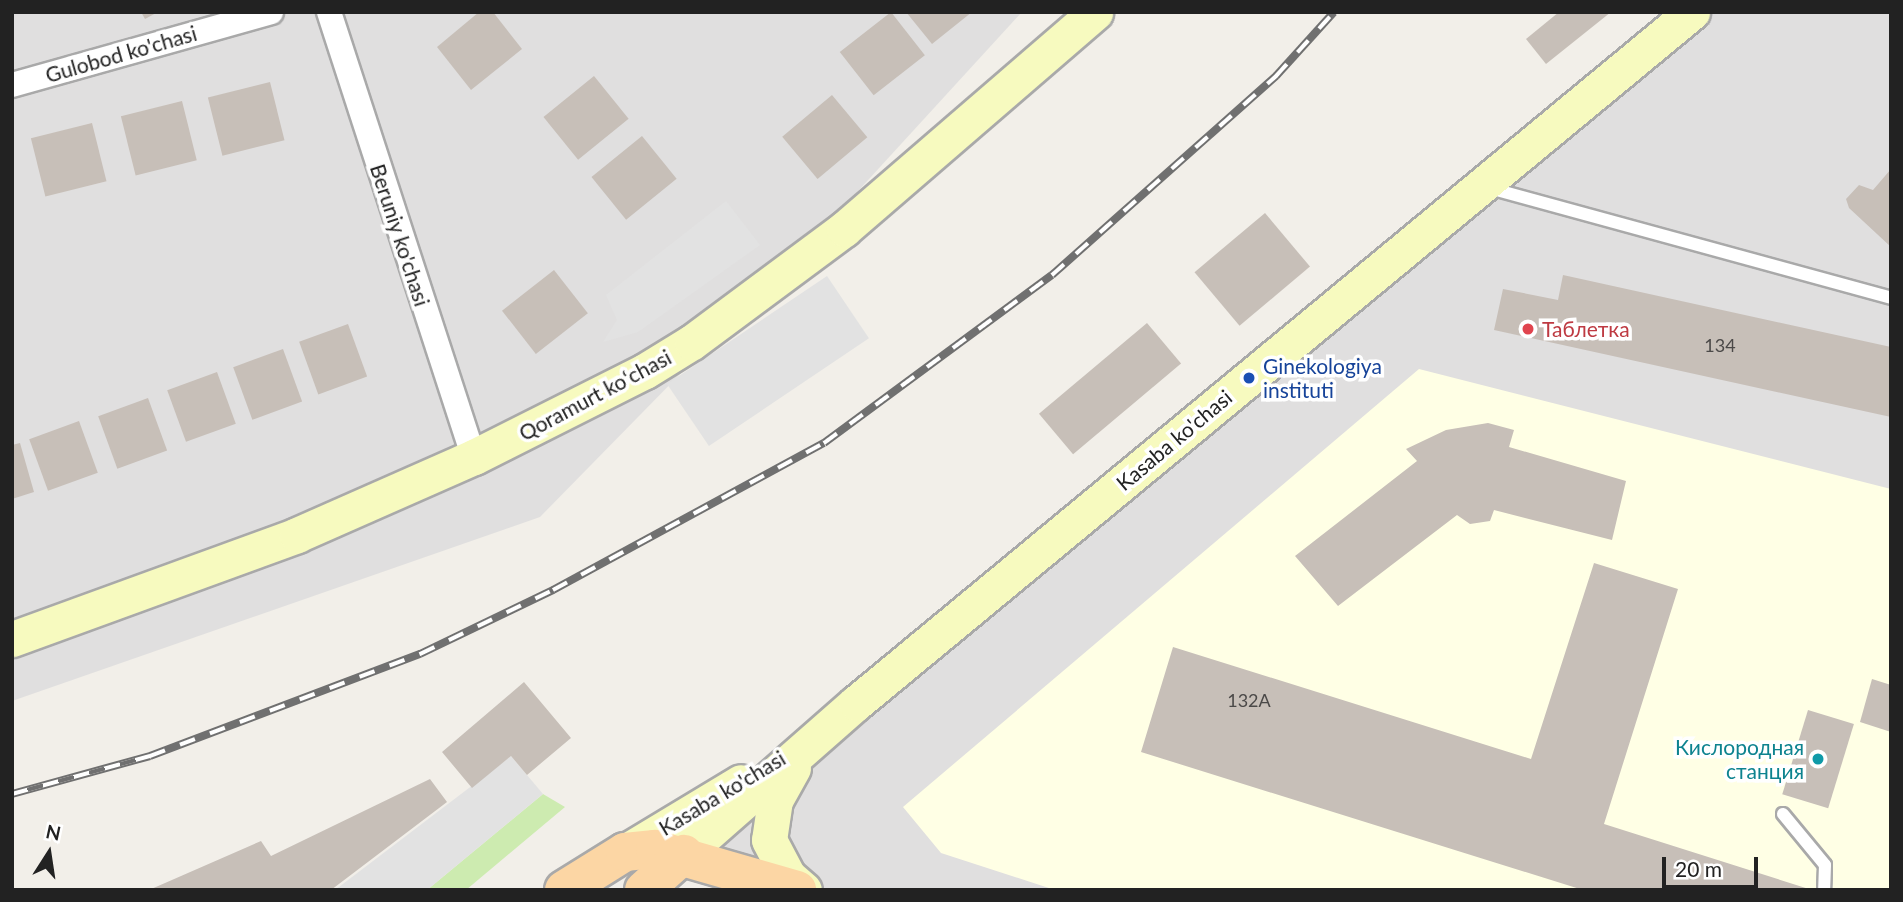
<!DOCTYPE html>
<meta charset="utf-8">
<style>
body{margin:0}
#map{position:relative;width:1903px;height:902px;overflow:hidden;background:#f2efe9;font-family:Lato,sans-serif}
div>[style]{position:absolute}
.residential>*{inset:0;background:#e0dfdf}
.education>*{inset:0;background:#ffffe5}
.grass>*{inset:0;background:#cdebb0}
.parking>*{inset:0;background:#e2e2e2;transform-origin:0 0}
.building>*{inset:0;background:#c7bfb8;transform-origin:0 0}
.roads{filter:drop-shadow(2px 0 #a9a9a9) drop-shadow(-2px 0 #a9a9a9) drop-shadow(0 2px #a9a9a9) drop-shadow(0 -2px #a9a9a9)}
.lane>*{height:12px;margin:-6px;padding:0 6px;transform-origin:6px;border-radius:6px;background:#fff}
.street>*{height:24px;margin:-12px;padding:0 12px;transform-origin:12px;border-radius:12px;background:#fff}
.secondary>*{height:35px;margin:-17.5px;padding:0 17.5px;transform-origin:17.5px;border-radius:17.5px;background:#f7fabf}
.primary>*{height:38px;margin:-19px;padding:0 19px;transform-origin:19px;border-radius:19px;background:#fcd6a4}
.rail>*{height:8px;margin-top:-4px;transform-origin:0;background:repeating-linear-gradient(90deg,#fff 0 16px,#707070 0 32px);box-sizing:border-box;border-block:2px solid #707070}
.dots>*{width:19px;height:19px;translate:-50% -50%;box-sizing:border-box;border:4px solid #fff;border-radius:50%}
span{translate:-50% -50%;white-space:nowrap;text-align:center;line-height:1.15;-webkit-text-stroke:7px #fff;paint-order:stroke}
.number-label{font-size:18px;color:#4b4948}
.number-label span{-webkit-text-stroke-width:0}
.street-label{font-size:21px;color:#222}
.health-label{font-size:21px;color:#be3a42}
.left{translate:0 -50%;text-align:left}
.transit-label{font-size:21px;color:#164399}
.culture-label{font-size:21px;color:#0d838f}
.right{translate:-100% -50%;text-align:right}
.frame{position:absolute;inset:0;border:14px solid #222;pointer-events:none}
.north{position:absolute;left:14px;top:818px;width:70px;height:70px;-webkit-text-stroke:5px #fff;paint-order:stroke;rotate:12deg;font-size:19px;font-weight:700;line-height:28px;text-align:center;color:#222}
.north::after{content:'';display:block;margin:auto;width:24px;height:32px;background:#222;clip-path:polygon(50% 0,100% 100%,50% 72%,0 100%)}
.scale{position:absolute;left:1662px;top:857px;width:96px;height:32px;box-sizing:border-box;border:4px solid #222;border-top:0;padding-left:9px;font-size:21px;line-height:24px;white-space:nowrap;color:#222;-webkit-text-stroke:5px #fff;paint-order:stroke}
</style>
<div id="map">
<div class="residential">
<i style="clip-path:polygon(12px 12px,1022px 12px,837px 214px,540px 517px,12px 701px)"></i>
<i style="clip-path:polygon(1692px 12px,1891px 12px,1891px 890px,797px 890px,684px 854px)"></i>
</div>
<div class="education">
<i style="clip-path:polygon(1419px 369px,1891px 489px,1891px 890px,1055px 890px,941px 853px,903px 807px)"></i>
</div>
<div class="grass">
<i style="clip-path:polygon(543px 794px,565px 807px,466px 890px,427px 890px)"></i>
</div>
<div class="parking">
<i style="clip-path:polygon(726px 201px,760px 245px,638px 332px,603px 342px,617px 320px,606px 295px)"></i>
<i style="left:827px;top:276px;width:75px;height:193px;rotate:56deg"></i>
<i style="clip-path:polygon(511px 756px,543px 794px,427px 890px,335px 890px)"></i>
</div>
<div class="building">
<i style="clip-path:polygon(141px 12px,158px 12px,145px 19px)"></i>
<i style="clip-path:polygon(479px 12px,493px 12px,522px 49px,471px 90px,437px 47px)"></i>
<i style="left:891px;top:12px;width:55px;height:65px;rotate:52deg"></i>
<i style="clip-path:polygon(906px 12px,972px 12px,932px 44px)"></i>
<i style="clip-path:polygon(1559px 12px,1611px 12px,1546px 64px,1526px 39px)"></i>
<i style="left:594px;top:76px;width:55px;height:65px;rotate:51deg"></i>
<i style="left:270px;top:82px;width:60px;height:64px;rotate:76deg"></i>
<i style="left:832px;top:95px;width:55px;height:65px;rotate:50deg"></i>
<i style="left:182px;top:101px;width:61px;height:63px;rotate:76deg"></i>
<i style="left:92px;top:123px;width:60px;height:63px;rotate:76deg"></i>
<i style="left:642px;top:136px;width:55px;height:65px;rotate:51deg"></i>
<i style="clip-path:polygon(1891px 169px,1891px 247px,1849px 208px,1846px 199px,1859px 185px,1873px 190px)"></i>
<i style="left:1265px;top:213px;width:70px;height:92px;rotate:50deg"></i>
<i style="left:554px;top:270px;width:55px;height:66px;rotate:52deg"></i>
<i style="clip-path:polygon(1563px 275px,1891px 347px,1891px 417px,1494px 330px,1503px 289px,1558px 300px)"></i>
<i style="left:1147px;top:323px;width:53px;height:141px;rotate:50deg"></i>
<i style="left:348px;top:324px;width:56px;height:52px;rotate:70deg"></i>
<i style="left:283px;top:349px;width:56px;height:53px;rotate:70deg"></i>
<i style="left:217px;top:372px;width:55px;height:53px;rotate:70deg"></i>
<i style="left:148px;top:398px;width:56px;height:53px;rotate:70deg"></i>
<i style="left:79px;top:421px;width:55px;height:53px;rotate:70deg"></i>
<i style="clip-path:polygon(1488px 423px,1514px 430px,1509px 447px,1626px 481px,1612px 540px,1494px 510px,1490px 521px,1470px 524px,1457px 515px,1338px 606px,1295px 556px,1417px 461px,1406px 449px,1446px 430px)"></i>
<i style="clip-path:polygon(20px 443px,34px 492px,12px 499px,12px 445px)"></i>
<i style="clip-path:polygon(1594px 563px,1678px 589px,1604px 824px,1812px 890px,1583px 890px,1141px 752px,1173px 647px,1531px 759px)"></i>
<i style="clip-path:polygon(1872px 679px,1891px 685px,1891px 732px,1860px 722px)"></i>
<i style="clip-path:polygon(524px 682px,571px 738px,527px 775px,511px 756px,472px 788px,442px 752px)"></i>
<i style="left:1808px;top:710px;width:48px;height:88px;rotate:17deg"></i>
<i style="clip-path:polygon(430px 779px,447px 802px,331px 890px,149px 890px,261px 841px,271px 856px)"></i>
</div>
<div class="roads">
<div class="lane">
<i style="left:1486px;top:187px;width:420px;rotate:15.3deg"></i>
<i style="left:1783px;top:814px;width:66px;rotate:50.5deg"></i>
<i style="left:1825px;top:865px;width:25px;rotate:92deg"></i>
</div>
<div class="street">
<i style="left:329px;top:12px;width:468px;rotate:72deg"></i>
<i style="left:12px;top:85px;width:269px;rotate:-15.7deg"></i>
</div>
<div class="secondary">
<i style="left:12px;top:639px;width:303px;rotate:-20deg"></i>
<i style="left:297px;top:535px;width:193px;rotate:-23.8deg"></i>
<i style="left:474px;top:457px;width:191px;rotate:-26.7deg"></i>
<i style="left:645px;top:371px;width:55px;rotate:-31.7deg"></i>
<i style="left:692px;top:342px;width:189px;rotate:-36.6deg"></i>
<i style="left:844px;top:229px;width:332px;rotate:-40.8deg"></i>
<i style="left:793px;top:768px;width:37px;rotate:119deg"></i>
<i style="left:775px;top:800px;width:40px;rotate:98.5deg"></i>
<i style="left:769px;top:840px;width:41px;rotate:62.2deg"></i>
<i style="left:788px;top:876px;width:21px;rotate:41deg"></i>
<i style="left:625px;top:852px;width:135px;rotate:-31.1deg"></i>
<i style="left:684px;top:854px;width:229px;rotate:-41.3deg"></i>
<i style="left:856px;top:703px;width:1085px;rotate:-39.58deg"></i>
</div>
<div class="primary">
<i style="left:564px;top:890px;width:72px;rotate:-31.9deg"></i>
<i style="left:625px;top:852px;width:30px;rotate:-6deg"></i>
<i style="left:655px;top:849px;width:148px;rotate:16.1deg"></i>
<i style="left:644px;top:890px;width:54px;rotate:-42deg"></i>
</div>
</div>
<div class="rail">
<i style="left:12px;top:794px;width:143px;rotate:-15.4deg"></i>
<i style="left:150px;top:756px;width:289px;rotate:-20.7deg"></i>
<i style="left:420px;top:654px;width:148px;rotate:-25.7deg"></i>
<i style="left:553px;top:590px;width:308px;rotate:-28.5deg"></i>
<i style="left:824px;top:443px;width:283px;rotate:-36.4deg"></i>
<i style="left:1052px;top:275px;width:300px;rotate:-41.6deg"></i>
<i style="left:1276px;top:76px;width:86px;rotate:-47.8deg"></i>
</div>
<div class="dots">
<i style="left:1528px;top:329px;background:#e0444e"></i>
<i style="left:1249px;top:378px;background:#1a4fb4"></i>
<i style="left:1818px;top:759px;background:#0f9aa8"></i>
</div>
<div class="number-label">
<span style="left:1720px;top:345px">134</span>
<span style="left:1249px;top:700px">132A</span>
</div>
<div class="street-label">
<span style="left:121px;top:54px;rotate:-16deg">Gulobod ko'chasi</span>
<span style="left:400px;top:235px;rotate:72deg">Beruniy ko'chasi</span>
<span style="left:595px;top:395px;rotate:-28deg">Qoramurt koʻchasi</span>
<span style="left:1174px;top:440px;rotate:-40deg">Kasaba ko'chasi</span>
<span style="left:722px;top:793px;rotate:-31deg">Kasaba ko'chasi</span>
</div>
<div class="health-label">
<span class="left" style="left:1542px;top:329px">Таблетка</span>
</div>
<div class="transit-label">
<span class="left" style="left:1263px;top:378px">Ginekologiya<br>instituti</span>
</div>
<div class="culture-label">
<span class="right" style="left:1804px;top:759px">Кислородная<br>станция</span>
</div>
<div class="frame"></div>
<div class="north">N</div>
<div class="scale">20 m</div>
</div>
